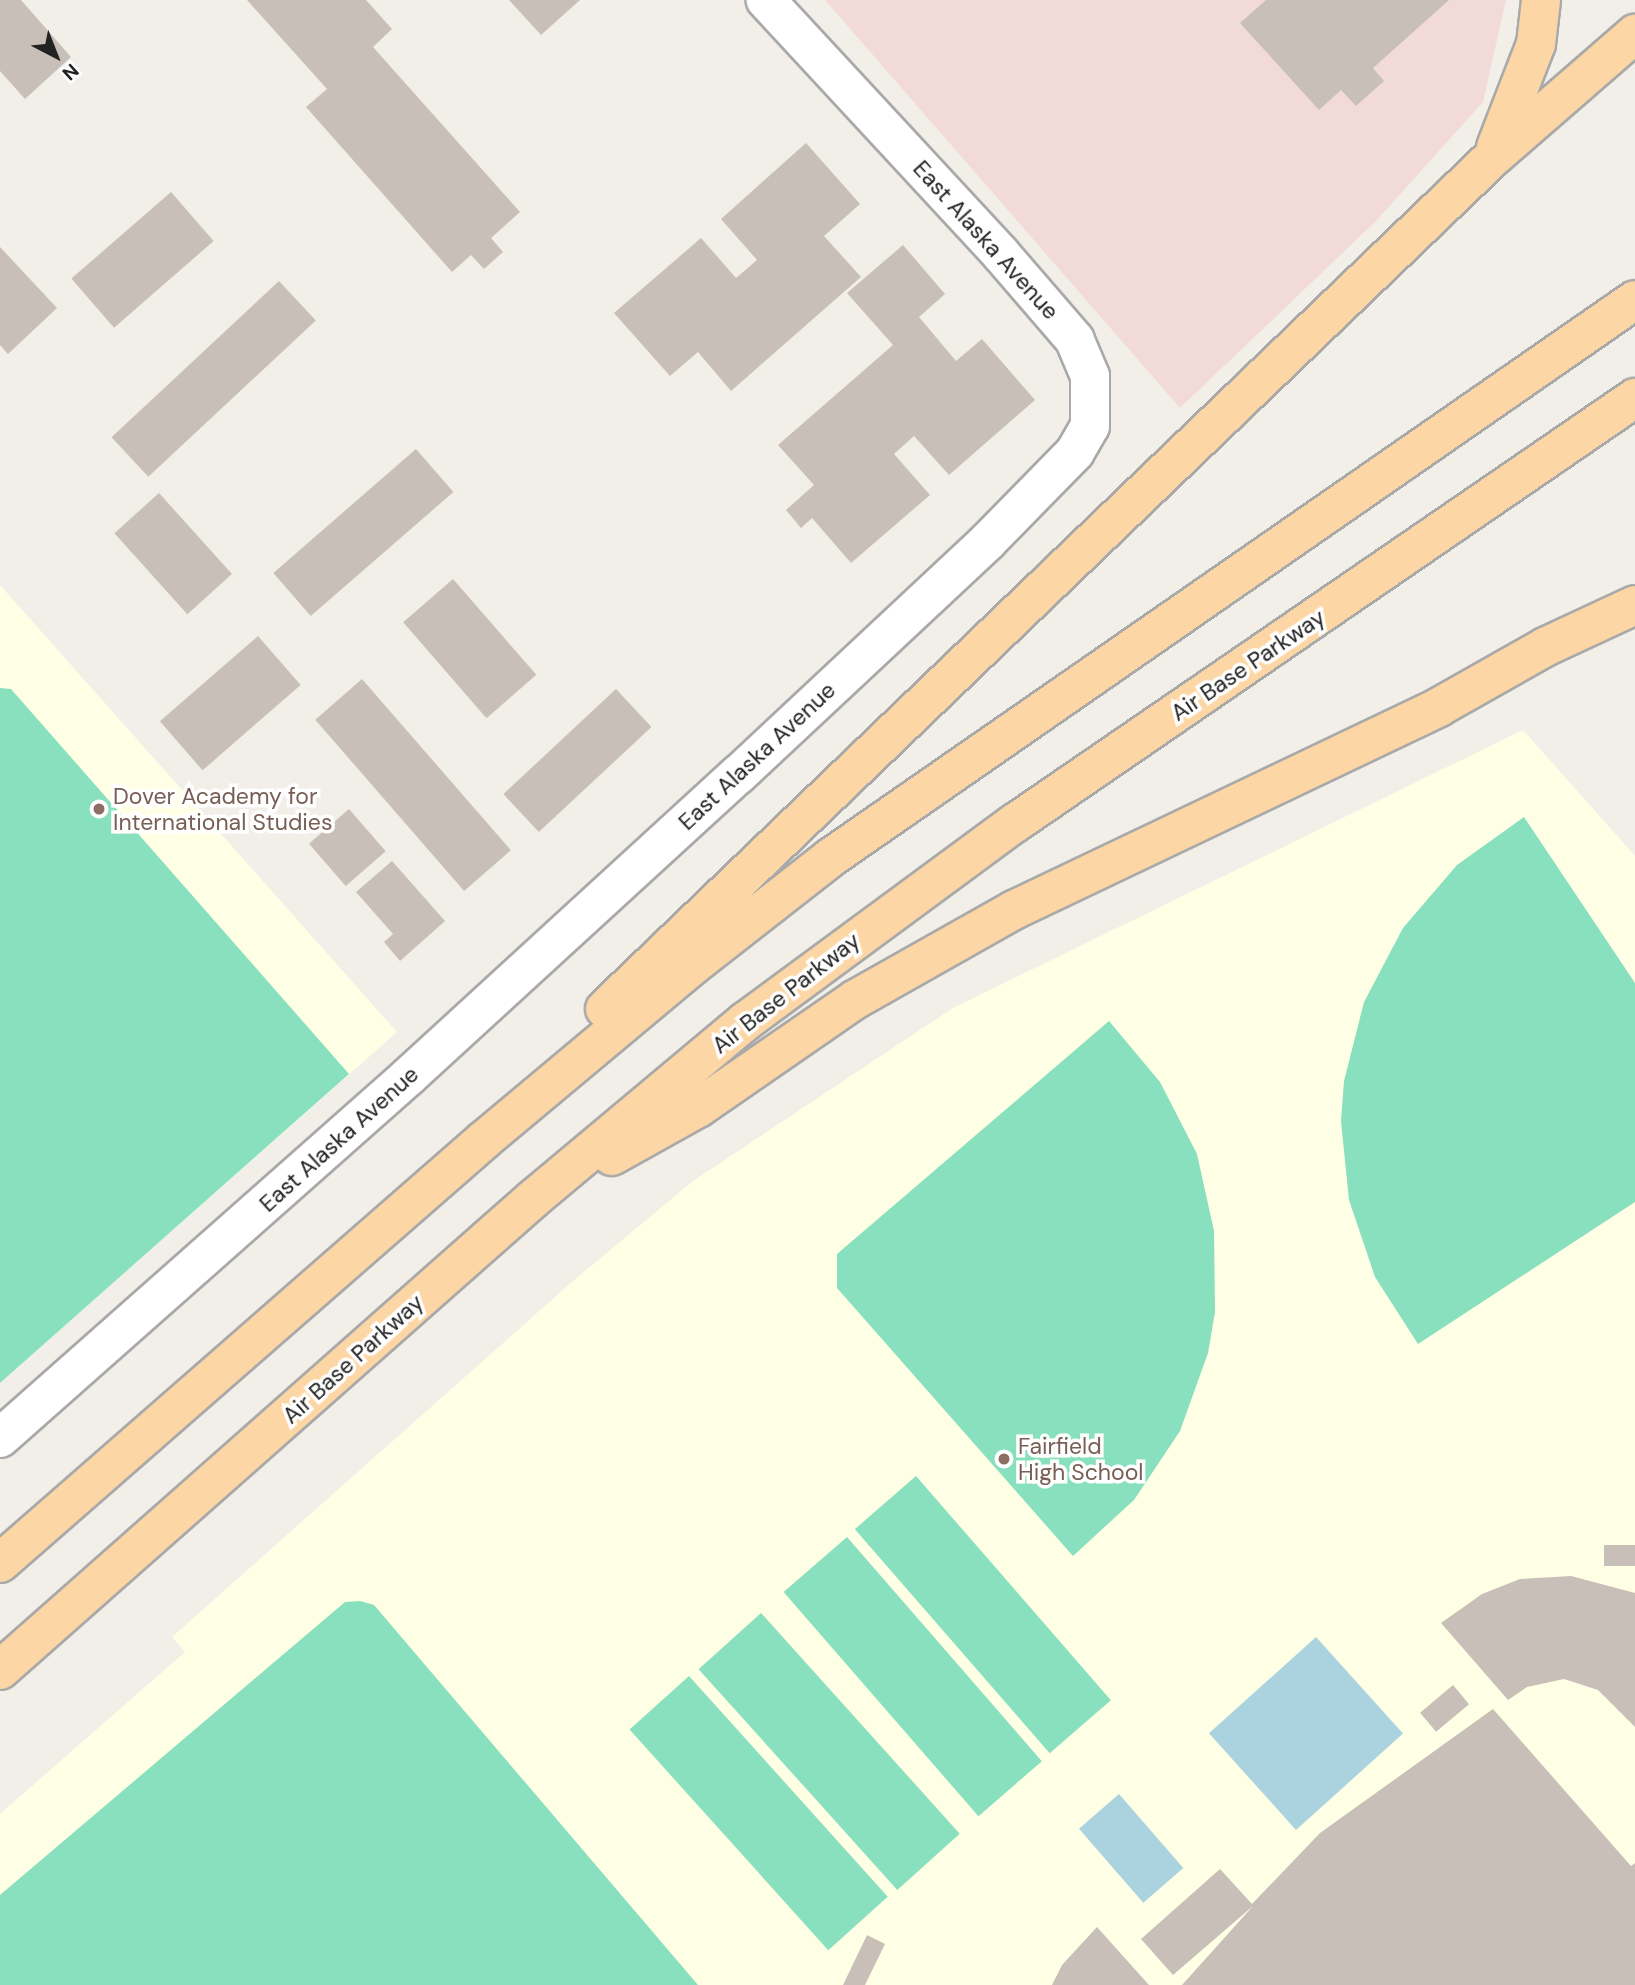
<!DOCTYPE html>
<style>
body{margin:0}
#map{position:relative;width:1635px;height:1985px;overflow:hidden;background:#f2efe9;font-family:"DM Sans",sans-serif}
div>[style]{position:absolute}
.commercial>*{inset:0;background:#f2dad9}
.education>*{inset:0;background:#ffffe5}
.pitch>*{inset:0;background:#88e0be;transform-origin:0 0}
.water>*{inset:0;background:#aad3df;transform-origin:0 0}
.building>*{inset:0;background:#c7bfb8;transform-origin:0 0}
.roads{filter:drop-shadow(2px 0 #a9a9a9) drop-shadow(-2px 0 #a9a9a9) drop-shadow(0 2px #a9a9a9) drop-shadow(0 -2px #a9a9a9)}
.minor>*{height:38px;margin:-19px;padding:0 19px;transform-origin:19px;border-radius:19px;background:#fff}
.primary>*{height:38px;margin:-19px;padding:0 19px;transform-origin:19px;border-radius:19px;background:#fcd6a4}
.dots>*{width:19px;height:19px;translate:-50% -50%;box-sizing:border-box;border:4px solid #fff;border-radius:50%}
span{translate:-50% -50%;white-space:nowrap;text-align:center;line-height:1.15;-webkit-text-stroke:7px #fff;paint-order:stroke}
.street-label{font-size:23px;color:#222}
.education-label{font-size:23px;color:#785e54}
.left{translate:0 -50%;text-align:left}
.north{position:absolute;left:21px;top:21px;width:70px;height:70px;-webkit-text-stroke:5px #fff;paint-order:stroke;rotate:138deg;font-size:19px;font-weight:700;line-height:28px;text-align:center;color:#222}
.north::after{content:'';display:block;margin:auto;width:24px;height:32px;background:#222;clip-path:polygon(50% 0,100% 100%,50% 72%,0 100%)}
</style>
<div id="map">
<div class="commercial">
<i style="clip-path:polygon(825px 0,1506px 0,1483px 102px,1376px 221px,1180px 408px)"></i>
</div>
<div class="education">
<i style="clip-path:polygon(0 585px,397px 1032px,0 1383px)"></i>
<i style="clip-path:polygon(1523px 730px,1635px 856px,1635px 1985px,0 1985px,0 1814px,185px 1652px,172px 1637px,573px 1281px,693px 1181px,953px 1008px)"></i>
</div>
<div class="pitch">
<i style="clip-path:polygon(0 688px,11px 689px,349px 1074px,0 1383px)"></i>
<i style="clip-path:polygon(1524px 817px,1635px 983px,1635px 1202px,1418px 1344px,1375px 1277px,1349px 1200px,1341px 1121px,1344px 1081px,1364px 1002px,1403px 928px,1457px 865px)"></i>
<i style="clip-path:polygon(1109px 1021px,1160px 1082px,1197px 1154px,1214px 1231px,1215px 1312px,1208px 1353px,1180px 1431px,1134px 1500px,1073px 1556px,837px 1288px,837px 1254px)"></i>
<i style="left:916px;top:1476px;width:297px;height:81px;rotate:49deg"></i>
<i style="left:847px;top:1537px;width:297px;height:84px;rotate:49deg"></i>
<i style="clip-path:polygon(360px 1601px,374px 1605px,698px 1985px,0 1985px,0 1895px,345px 1602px)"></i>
<i style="left:761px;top:1613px;width:297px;height:84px;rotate:48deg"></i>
<i style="left:689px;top:1676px;width:297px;height:80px;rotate:48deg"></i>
</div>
<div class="water">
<i style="left:1316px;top:1637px;width:130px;height:144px;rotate:48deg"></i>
<i style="left:1119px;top:1794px;width:98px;height:53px;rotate:49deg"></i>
</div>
<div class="building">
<i style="clip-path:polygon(0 0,21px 0,71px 57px,25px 99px,0 71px)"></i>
<i style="clip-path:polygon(247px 0,366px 0,392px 29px,373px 47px,520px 212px,491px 238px,503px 252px,484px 269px,471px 255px,452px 272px,306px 107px,327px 89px)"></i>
<i style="clip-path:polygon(509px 0,580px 0,541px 35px)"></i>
<i style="clip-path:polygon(1266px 0,1449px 0,1373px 68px,1384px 81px,1356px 106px,1341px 90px,1319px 110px,1240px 23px)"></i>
<i style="clip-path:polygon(806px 143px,860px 204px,824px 236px,861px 277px,731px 391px,698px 352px,670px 376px,614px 313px,701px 238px,736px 278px,757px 260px,721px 219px)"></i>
<i style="left:171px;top:192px;width:65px;height:132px;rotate:49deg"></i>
<i style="clip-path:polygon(903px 245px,945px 294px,919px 317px,956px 361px,982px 339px,1035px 400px,949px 475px,914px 436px,894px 454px,930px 495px,851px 563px,812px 518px,801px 528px,786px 510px,814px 485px,778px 445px,893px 345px,847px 293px)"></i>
<i style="clip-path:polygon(0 247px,57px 308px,8px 354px,0 345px)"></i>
<i style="left:279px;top:281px;width:54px;height:229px;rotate:47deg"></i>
<i style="left:416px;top:449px;width:57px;height:189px;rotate:49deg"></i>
<i style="left:159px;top:493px;width:109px;height:60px;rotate:48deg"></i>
<i style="left:453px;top:579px;width:127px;height:66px;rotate:49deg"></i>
<i style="left:258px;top:636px;width:65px;height:130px;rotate:49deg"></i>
<i style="left:362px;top:679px;width:227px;height:62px;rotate:49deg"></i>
<i style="left:616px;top:689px;width:52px;height:154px;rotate:47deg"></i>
<i style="left:349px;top:809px;width:56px;height:53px;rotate:49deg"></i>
<i style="clip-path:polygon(392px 861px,445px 921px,400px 961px,384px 942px,393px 934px,356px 892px)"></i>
<i style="left:1635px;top:1545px;width:21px;height:31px;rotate:90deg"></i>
<i style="clip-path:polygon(1571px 1576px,1635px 1593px,1635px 1727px,1598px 1690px,1564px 1679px,1527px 1687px,1508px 1700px,1441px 1623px,1482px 1594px,1520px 1579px)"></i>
<i style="left:1453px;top:1685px;width:25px;height:43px;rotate:50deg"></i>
<i style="clip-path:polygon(1493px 1709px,1631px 1866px,1635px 1863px,1635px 1985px,1182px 1985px,1253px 1906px,1173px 1975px,1141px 1939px,1220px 1869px,1252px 1904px,1320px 1833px)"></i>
<i style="clip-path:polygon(1097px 1927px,1149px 1985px,1052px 1985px,1062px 1965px)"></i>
<i style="clip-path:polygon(867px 1935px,885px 1944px,865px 1985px,843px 1985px)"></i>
</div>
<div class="roads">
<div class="minor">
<i style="left:0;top:1438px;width:546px;rotate:-41.51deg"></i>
<i style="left:409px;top:1076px;width:446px;rotate:-42.5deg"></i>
<i style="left:738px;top:775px;width:341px;rotate:-43.1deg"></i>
<i style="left:987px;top:542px;width:126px;rotate:-45.6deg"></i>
<i style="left:1075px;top:452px;width:30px;rotate:-60deg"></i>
<i style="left:1090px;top:426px;width:50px;rotate:-90deg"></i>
<i style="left:1090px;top:376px;width:39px;rotate:-113deg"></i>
<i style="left:1075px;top:340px;width:115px;rotate:-130.8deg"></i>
<i style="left:1000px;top:253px;width:345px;rotate:-132.8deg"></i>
</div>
<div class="primary">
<i style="left:1496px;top:147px;width:110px;rotate:-68.8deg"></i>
<i style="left:1536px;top:44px;width:44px;rotate:-83.5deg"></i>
<i style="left:605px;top:1009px;width:1228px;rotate:-43.81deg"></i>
<i style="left:1491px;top:159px;width:191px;rotate:-41deg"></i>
<i style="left:612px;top:1156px;width:98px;rotate:-29.2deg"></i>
<i style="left:698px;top:1108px;width:192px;rotate:-34.6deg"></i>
<i style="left:856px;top:999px;width:181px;rotate:-29.4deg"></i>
<i style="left:1014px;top:910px;width:471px;rotate:-25.5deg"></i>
<i style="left:1439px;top:707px;width:122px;rotate:-29.5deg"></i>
<i style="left:1545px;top:647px;width:99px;rotate:-25deg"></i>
<i style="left:0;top:1563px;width:643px;rotate:-41.15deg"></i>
<i style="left:484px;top:1140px;width:271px;rotate:-39.9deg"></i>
<i style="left:692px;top:966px;width:175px;rotate:-38deg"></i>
<i style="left:830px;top:858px;width:979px;rotate:-34.73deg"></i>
<i style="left:0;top:1670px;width:711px;rotate:-41.47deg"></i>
<i style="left:533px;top:1199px;width:278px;rotate:-39.9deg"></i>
<i style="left:746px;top:1021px;width:334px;rotate:-36.4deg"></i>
<i style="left:1015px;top:823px;width:752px;rotate:-34.43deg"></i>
</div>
</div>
<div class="dots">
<i style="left:99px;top:809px;background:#8d6e63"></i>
<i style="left:1004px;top:1459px;background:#8d6e63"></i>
</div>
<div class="street-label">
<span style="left:986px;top:240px;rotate:48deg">East Alaska Avenue</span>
<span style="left:1248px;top:665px;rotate:-34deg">Air Base Parkway</span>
<span style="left:757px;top:756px;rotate:-43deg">East Alaska Avenue</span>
<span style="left:786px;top:993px;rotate:-38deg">Air Base Parkway</span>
<span style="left:339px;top:1139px;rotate:-42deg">East Alaska Avenue</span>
<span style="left:353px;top:1359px;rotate:-42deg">Air Base Parkway</span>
</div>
<div class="education-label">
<span class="left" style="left:113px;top:809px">Dover Academy for<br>International Studies</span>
<span class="left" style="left:1018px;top:1459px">Fairfield<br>High School</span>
</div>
<div class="north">N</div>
</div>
